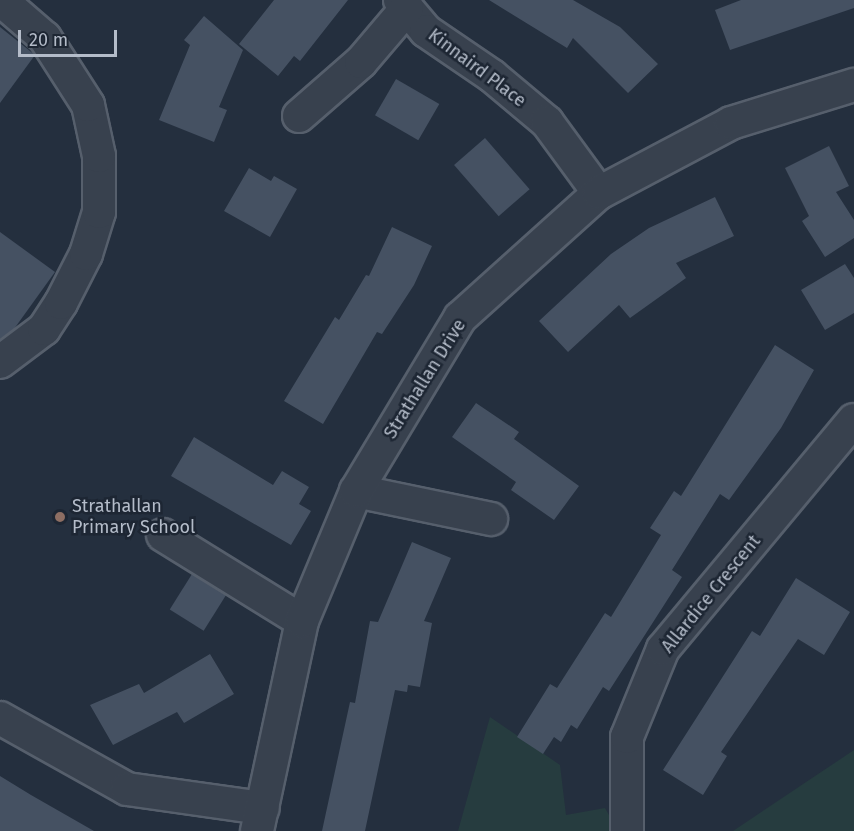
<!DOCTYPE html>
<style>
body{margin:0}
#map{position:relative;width:854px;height:831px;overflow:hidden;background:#242f3e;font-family:"Fira Sans",sans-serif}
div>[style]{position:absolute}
.green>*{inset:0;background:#263c3f}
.building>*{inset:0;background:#455162;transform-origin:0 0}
.roads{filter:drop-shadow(2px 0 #565f6c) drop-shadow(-2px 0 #565f6c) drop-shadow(0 2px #565f6c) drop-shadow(0 -2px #565f6c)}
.minor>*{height:32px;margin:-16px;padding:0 16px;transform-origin:16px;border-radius:16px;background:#38414e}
.dots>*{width:16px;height:16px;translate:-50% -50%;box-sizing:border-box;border:3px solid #1d2633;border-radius:50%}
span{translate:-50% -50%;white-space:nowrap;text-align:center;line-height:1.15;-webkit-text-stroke:5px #1d2633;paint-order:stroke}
.street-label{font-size:18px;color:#b4bcc9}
.poi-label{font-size:18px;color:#b4bcc9}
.left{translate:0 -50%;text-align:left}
.scale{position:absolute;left:18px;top:30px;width:99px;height:27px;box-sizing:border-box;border:3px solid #b4bcc9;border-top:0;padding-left:8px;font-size:18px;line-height:21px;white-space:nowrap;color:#b4bcc9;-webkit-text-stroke:4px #1d2633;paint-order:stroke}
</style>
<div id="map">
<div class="green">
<i style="clip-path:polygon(490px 717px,560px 765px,566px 815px,605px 808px,618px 831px,458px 831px)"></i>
<i style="clip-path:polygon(854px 750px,854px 831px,733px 831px)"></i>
</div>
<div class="building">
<i style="clip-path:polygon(274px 0,348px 0,300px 61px,294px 56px,278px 76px,239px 44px)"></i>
<i style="clip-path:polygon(489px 0,573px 0,620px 27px,658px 64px,628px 93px,573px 38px,567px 48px)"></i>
<i style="clip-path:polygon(741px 0,854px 0,854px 8px,730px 50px,715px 10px)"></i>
<i style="clip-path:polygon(204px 16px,243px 50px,219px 107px,227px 110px,214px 142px,159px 120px,190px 45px,184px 40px)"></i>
<i style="clip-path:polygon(0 27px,35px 55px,0 103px)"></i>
<i style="left:396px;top:79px;width:50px;height:42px;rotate:30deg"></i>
<i style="left:485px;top:138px;width:68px;height:41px;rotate:49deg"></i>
<i style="clip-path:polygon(829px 146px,849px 186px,836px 192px,854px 220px,854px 238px,825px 257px,802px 221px,809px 216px,785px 168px)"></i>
<i style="clip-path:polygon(249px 168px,271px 181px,274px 176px,297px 189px,270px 237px,224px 211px)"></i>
<i style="clip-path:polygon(715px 197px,734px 236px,676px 263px,686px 278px,630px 318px,619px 305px,568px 352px,539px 321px,611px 254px,649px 228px)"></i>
<i style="clip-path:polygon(392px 227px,432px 246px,414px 285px,382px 334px,377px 332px,323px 424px,284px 401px,335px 317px,339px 320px,366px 275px,369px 276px)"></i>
<i style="clip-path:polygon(0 232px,55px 272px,14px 329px,0 339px)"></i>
<i style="clip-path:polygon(845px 264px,854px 278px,854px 313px,825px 330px,801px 290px)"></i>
<i style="clip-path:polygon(775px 345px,814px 370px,781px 428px,729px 500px,720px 494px,672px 570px,682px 577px,609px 691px,603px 687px,577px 729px,571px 725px,561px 742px,554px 737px,543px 754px,517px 737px,550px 684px,557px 688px,605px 613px,611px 617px,661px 535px,650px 528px,674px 491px,681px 496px)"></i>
<i style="clip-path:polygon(476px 403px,519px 432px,514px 439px,579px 486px,554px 520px,511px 490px,516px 482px,452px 437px)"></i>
<i style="clip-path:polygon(194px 437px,273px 485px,282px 471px,309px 487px,299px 504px,311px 511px,291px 545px,171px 476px)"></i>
<i style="clip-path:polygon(412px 542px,451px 558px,424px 621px,432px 623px,420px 687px,408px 685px,407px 692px,395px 690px,365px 831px,322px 831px,350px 702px,355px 703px,370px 621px,378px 622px)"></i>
<i style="left:192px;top:574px;width:40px;height:42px;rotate:32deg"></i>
<i style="clip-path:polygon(796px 578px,850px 612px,824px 655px,798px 639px,721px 752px,727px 756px,703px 795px,663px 770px,752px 631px,760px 636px)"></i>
<i style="clip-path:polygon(210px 654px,234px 694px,184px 723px,177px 712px,113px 745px,90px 705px,139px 684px,144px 693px)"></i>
<i style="clip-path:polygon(0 776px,31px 795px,94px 831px,0 831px)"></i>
</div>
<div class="roads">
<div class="minor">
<i style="left:400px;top:0;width:40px;rotate:50deg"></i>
<i style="left:426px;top:31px;width:80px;rotate:34.3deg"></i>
<i style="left:492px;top:76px;width:72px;rotate:39.9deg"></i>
<i style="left:547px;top:122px;width:88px;rotate:53.8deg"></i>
<i style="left:299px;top:116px;width:82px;rotate:-41.1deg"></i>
<i style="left:361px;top:62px;width:71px;rotate:-49.6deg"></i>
<i style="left:0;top:362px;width:55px;rotate:-36.9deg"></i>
<i style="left:44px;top:329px;width:31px;rotate:-57deg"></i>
<i style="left:61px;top:303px;width:55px;rotate:-63deg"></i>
<i style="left:86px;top:254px;width:44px;rotate:-72.8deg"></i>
<i style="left:99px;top:212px;width:56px;rotate:-90deg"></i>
<i style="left:99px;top:156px;width:52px;rotate:-102.2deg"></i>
<i style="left:88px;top:105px;width:80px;rotate:-122.7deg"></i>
<i style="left:45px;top:38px;width:58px;rotate:-139.2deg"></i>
<i style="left:356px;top:491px;width:138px;rotate:11.7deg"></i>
<i style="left:163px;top:535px;width:163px;rotate:31.7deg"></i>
<i style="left:0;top:718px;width:145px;rotate:29.2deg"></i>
<i style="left:127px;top:789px;width:137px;rotate:8deg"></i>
<i style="left:257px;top:831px;width:215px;rotate:-77.9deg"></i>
<i style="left:302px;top:621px;width:141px;rotate:-67.4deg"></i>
<i style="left:356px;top:491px;width:202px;rotate:-59deg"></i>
<i style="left:460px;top:318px;width:187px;rotate:-42deg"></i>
<i style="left:599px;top:193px;width:149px;rotate:-27.9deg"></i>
<i style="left:731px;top:123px;width:129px;rotate:-17.2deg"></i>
<i style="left:627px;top:831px;width:94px;rotate:-90deg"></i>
<i style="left:627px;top:737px;width:95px;rotate:-67.8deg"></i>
<i style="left:663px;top:649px;width:298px;rotate:-50.2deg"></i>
</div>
</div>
<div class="dots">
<i style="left:60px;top:517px;background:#8d6e63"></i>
</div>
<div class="street-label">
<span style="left:477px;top:68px;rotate:37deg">Kinnaird Place</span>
<span style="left:425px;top:379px;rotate:-58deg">Strathallan Drive</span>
<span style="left:711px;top:594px;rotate:-51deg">Allardice Crescent</span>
</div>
<div class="poi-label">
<span class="left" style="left:72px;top:517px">Strathallan<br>Primary School</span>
</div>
<div class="scale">20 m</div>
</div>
